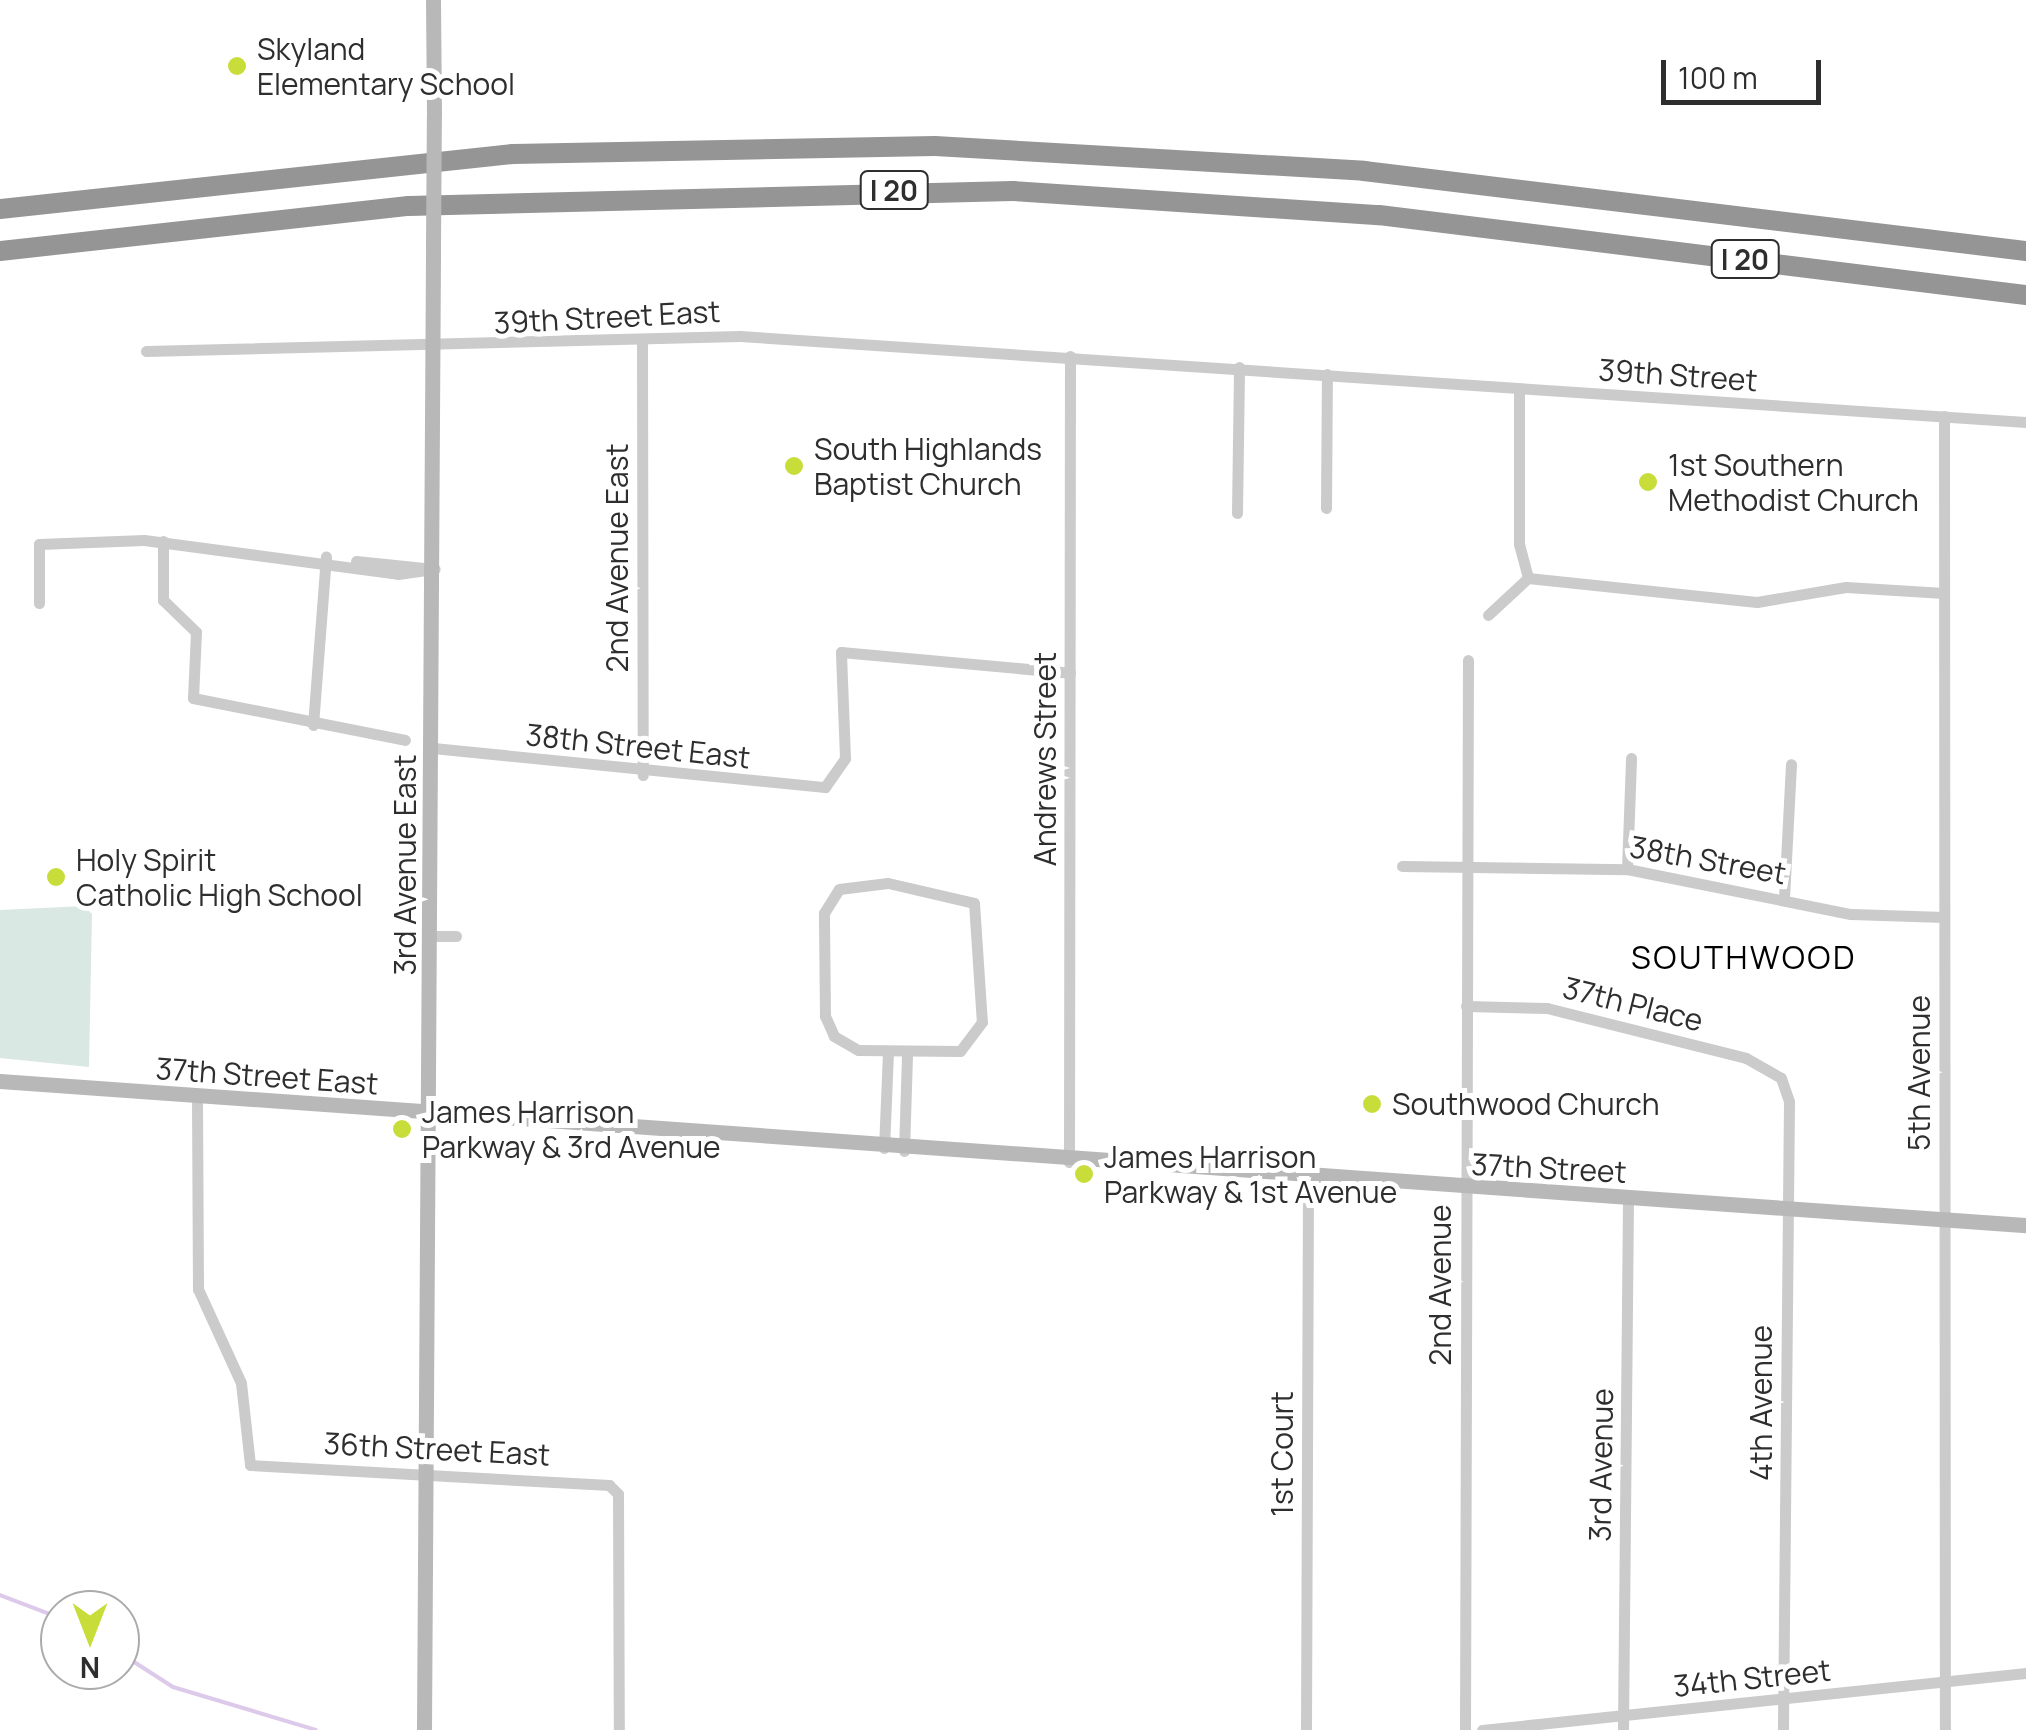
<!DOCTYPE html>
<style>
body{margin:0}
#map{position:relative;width:2026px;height:1730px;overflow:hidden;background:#fff;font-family:Manrope,sans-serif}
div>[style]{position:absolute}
.green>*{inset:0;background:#dae8e3}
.stream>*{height:4px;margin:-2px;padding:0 2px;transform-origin:2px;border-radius:2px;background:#ddcaea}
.street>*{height:11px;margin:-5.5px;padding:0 5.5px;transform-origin:5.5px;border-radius:5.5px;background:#cbcbcb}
.secondary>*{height:15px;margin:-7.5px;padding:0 7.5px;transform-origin:7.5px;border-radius:7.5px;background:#b8b8b8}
.highway>*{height:20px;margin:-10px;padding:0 10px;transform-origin:10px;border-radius:10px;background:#959595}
.secondary-bridge>*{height:15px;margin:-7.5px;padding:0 7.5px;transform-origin:7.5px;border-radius:7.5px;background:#b8b8b8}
.dots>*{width:28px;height:28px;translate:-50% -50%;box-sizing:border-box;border:5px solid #fff;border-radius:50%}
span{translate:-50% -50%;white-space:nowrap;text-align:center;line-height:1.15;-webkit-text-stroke:10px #fff;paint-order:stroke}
.shield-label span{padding:2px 8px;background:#fff;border:2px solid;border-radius:8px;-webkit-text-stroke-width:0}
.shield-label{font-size:28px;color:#2e2e2e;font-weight:700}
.poi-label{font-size:30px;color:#2e2e2e}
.left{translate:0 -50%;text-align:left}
.street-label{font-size:30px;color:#2e2e2e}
.neighbourhood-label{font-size:32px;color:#000;letter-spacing:2.5px}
.north{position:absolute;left:40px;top:1590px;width:100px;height:100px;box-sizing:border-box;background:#fff;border:2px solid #ababab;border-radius:50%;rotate:180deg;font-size:28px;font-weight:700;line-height:40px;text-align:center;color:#2e2e2e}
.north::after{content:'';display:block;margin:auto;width:35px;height:45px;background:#c8dd39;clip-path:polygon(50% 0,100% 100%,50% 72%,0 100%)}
.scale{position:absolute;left:1661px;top:60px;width:160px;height:45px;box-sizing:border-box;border:5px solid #2e2e2e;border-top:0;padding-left:12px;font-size:30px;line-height:35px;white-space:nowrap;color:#2e2e2e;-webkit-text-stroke:8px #fff;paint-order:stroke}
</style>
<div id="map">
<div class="green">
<i style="clip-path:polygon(84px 906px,92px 914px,89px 1067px,0 1058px,0 910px)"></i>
</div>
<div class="stream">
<i style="left:0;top:1595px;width:64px;rotate:21deg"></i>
<i style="left:120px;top:1653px;width:63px;rotate:32.7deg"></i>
<i style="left:173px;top:1687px;width:149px;rotate:16.7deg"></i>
</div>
<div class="street">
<i style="left:642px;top:342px;width:433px;rotate:89.9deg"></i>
<i style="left:146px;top:351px;width:594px;rotate:-1.45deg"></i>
<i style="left:740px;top:336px;width:1289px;rotate:3.83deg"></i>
<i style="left:1519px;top:389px;width:155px;rotate:90deg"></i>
<i style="left:1519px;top:544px;width:35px;rotate:75deg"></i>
<i style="left:1944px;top:416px;width:1314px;rotate:89.96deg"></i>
<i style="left:1326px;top:508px;width:134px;rotate:-89.6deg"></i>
<i style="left:1237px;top:513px;width:146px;rotate:-89.2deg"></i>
<i style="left:163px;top:541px;width:59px;rotate:90deg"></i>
<i style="left:163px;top:600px;width:46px;rotate:44.1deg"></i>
<i style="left:196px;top:632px;width:66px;rotate:92.6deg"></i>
<i style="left:193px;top:698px;width:216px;rotate:11.2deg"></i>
<i style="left:356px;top:561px;width:78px;rotate:5.9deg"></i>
<i style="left:1528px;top:578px;width:230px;rotate:6deg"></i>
<i style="left:1757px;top:602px;width:90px;rotate:-9.6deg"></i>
<i style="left:1846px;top:587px;width:98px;rotate:3.5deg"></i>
<i style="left:39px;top:603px;width:59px;rotate:-90deg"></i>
<i style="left:39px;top:544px;width:105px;rotate:-2.2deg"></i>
<i style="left:144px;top:540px;width:256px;rotate:7.6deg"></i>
<i style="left:398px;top:574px;width:37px;rotate:-8deg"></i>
<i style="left:1488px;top:615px;width:54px;rotate:-42.8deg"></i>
<i style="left:313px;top:725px;width:169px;rotate:-85.6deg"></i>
<i style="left:433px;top:748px;width:394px;rotate:5.7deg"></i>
<i style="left:825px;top:787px;width:35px;rotate:-55deg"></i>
<i style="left:845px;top:758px;width:106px;rotate:-92.2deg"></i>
<i style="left:841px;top:652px;width:230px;rotate:5.2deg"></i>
<i style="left:1402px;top:866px;width:225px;rotate:0.8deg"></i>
<i style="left:1627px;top:869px;width:228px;rotate:11.4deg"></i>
<i style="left:1851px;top:914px;width:93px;rotate:1.8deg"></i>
<i style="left:1627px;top:869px;width:111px;rotate:-87.9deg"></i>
<i style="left:888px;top:883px;width:88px;rotate:13.1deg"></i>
<i style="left:974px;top:903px;width:119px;rotate:86.2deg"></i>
<i style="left:982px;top:1022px;width:36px;rotate:127deg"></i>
<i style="left:960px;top:1051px;width:102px;rotate:-179.4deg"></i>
<i style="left:858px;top:1050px;width:28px;rotate:-150deg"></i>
<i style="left:834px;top:1036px;width:22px;rotate:-114deg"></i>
<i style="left:825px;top:1016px;width:103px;rotate:-90.6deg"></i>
<i style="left:824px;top:913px;width:28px;rotate:-58deg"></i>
<i style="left:839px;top:889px;width:49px;rotate:-7deg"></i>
<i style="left:1784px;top:898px;width:134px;rotate:-87deg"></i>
<i style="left:432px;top:936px;width:24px"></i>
<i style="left:1466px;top:1006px;width:81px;rotate:1.4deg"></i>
<i style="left:1547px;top:1008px;width:205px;rotate:14.1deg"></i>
<i style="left:1746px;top:1058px;width:40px;rotate:29.7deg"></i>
<i style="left:1781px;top:1078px;width:24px;rotate:71deg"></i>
<i style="left:1789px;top:1101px;width:629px;rotate:90.55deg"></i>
<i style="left:197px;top:1099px;width:190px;rotate:89.7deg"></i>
<i style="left:198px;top:1289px;width:103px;rotate:65.4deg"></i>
<i style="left:241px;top:1383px;width:82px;rotate:83.7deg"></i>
<i style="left:250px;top:1465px;width:360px;rotate:3.2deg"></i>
<i style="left:609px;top:1485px;width:13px;rotate:45deg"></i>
<i style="left:618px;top:1494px;width:236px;rotate:89.8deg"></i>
<i style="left:884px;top:1148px;width:95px;rotate:-87.6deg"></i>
<i style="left:904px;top:1151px;width:96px;rotate:-88.2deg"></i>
<i style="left:1069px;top:1162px;width:806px;rotate:-89.93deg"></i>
<i style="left:1306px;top:1730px;width:551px;rotate:-89.79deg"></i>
<i style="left:1465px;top:1730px;width:1070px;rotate:-89.84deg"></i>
<i style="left:1482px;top:1730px;width:547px;rotate:-5.98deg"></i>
<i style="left:1623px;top:1730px;width:530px;rotate:-89.46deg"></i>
</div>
<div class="secondary">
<i style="left:433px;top:0;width:115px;rotate:89.5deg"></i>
<i style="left:0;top:1081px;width:2031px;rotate:4.07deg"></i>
<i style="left:424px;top:1730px;width:1484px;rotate:-89.65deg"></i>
</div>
<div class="highway">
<i style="left:0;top:209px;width:516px;rotate:-6.12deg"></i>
<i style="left:513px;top:154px;width:422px;rotate:-1.1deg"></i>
<i style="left:935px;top:146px;width:430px;rotate:3.3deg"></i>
<i style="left:1364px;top:171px;width:667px;rotate:6.89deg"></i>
<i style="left:0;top:251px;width:411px;rotate:-6.3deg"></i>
<i style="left:409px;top:206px;width:604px;rotate:-1.42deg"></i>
<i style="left:1013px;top:191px;width:367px;rotate:3.8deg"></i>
<i style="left:1379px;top:215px;width:652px;rotate:7.05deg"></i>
</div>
<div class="secondary-bridge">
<i style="left:433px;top:246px;width:131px;rotate:-89.6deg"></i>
</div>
<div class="dots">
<i style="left:237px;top:66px;background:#c8dd39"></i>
<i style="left:794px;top:466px;background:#c8dd39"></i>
<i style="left:1648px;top:482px;background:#c8dd39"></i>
<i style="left:56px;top:877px;background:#c8dd39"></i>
<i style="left:1372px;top:1104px;background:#c8dd39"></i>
<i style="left:402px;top:1129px;background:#c8dd39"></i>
<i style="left:1084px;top:1174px;background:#c8dd39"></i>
</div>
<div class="shield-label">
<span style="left:894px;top:190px">I 20</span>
<span style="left:1745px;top:259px">I 20</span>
</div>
<div class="poi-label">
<span class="left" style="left:257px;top:66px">Skyland<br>Elementary School</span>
<span class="left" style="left:814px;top:466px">South Highlands<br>Baptist Church</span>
<span class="left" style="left:1668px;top:482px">1st Southern<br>Methodist Church</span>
<span class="left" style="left:76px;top:877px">Holy Spirit<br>Catholic High School</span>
<span class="left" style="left:1392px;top:1104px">Southwood Church</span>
<span class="left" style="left:422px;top:1129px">James Harrison<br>Parkway &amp; 3rd Avenue</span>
<span class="left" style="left:1104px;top:1174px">James Harrison<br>Parkway &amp; 1st Avenue</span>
</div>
<div class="street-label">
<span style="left:607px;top:317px;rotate:-3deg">39th Street East</span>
<span style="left:1678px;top:375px;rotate:4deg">39th Street</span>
<span style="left:617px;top:558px;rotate:-90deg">2nd Avenue East</span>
<span style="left:638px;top:746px;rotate:6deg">38th Street East</span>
<span style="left:1045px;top:759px;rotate:-90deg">Andrews Street</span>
<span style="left:1708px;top:860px;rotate:10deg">38th Street</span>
<span style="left:405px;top:865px;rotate:-90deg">3rd Avenue East</span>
<span style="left:1633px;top:1004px;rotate:14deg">37th Place</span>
<span style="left:1919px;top:1073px;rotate:-90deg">5th Avenue</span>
<span style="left:267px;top:1076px;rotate:4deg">37th Street East</span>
<span style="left:1549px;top:1168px;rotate:3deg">37th Street</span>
<span style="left:1440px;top:1285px;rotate:-90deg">2nd Avenue</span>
<span style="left:1761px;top:1403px;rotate:-90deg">4th Avenue</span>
<span style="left:437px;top:1449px;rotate:3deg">36th Street East</span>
<span style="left:1282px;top:1454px;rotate:-90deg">1st Court</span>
<span style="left:1601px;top:1465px;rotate:-89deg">3rd Avenue</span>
<span style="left:1752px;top:1678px;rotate:-6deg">34th Street</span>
</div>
<div class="neighbourhood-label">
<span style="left:1744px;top:957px">SOUTHWOOD</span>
</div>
<div class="north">N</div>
<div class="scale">100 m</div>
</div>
